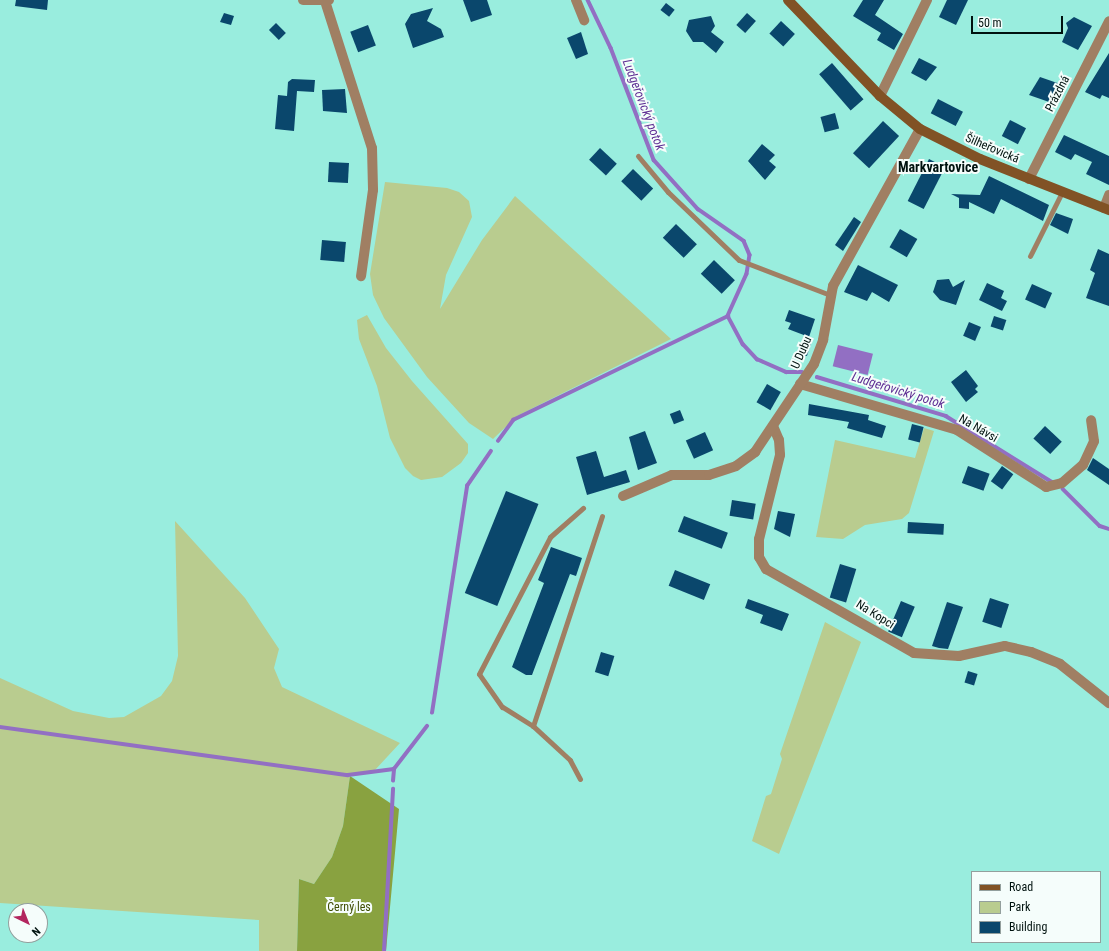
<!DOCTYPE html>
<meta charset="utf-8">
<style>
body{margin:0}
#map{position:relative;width:1109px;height:951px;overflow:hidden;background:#99edde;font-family:"Roboto Condensed",sans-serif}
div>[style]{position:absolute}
.green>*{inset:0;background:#b9cc8f}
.forest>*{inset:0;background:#89a240}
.water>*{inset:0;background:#926fc3;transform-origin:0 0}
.stream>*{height:3.5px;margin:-1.75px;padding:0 1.75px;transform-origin:1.75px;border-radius:1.75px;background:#926fc3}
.building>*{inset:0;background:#0a476c;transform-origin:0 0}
.lane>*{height:5px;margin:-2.5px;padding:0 2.5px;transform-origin:2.5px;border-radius:2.5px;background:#a07f63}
.street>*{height:10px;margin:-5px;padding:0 5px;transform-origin:5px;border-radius:5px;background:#a07f63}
.secondary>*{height:10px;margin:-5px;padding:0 5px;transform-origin:5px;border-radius:5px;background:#815225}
span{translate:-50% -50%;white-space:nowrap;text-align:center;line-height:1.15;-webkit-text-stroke:4px #f5fdfb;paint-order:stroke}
.street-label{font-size:12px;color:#00120f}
.park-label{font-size:12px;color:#415005}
.water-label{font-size:13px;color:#5f2f94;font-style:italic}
.quarter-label{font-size:14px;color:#00120f;font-weight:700}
.legend{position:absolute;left:971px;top:871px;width:130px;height:72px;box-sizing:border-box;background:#f5fdfb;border:1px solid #939f9d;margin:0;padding:5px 7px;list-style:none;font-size:12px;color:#00120f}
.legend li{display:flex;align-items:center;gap:8px;height:20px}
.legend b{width:20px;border:1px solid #939f9d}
.north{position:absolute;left:8px;top:903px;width:40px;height:40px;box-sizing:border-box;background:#f5fdfb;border:1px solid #939f9d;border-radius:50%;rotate:137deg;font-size:11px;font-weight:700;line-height:16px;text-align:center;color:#00120f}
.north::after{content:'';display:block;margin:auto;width:14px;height:18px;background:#b3265f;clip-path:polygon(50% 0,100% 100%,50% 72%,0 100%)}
.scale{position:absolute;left:971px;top:16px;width:92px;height:18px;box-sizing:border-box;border:2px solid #00120f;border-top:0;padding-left:5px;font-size:12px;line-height:14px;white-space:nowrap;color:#00120f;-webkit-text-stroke:3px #f5fdfb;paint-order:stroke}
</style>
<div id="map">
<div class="green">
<i style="clip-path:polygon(385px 182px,447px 188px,459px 192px,469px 201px,472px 217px,446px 275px,440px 309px,482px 240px,515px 196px,671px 339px,517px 416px,493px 439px,469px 423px,427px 377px,384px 318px,373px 295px,370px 274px)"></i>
<i style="clip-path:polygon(367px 315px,386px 348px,412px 381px,468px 444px,468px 453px,461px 463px,442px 477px,421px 480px,413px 476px,405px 468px,390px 438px,377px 386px,359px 339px,357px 320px)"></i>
<i style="clip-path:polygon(924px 428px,934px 431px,909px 513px,902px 519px,865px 525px,843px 539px,816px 537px,835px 440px,915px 458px)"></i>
<i style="clip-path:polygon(175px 521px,245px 598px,279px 649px,274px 668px,282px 687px,400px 743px,375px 770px,350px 776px,343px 826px,332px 857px,314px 884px,299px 879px,297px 951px,259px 951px,259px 920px,0 903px,0 678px,73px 711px,109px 718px,124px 717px,161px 696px,172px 681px,178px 656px)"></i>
<i style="clip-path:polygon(825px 622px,861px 642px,779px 854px,752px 841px,766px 796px,771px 794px,782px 759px,780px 754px)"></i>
</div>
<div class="forest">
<i style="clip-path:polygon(350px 776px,399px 809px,386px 951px,297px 951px,299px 879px,314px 884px,332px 857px,343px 826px)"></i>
</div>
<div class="water">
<i style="left:838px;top:345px;width:36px;height:22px;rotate:14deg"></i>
</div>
<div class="stream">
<i style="left:588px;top:0;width:53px;rotate:64.4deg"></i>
<i style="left:611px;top:48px;width:120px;rotate:69deg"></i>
<i style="left:654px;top:160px;width:66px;rotate:48.1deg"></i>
<i style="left:698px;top:209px;width:56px;rotate:34.8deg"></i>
<i style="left:744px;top:241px;width:15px;rotate:67deg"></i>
<i style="left:750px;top:255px;width:19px;rotate:99deg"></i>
<i style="left:747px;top:274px;width:46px;rotate:114.3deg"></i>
<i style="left:728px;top:316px;width:32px;rotate:62deg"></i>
<i style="left:743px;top:344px;width:21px;rotate:47deg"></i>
<i style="left:757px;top:359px;width:32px;rotate:24deg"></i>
<i style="left:786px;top:372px;width:16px"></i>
<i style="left:817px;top:377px;width:135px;rotate:16.8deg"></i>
<i style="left:946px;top:416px;width:125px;rotate:31.9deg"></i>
<i style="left:498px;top:441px;width:26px;rotate:-54deg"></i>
<i style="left:513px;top:420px;width:239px;rotate:-25.8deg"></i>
<i style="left:1063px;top:489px;width:52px;rotate:45deg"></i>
<i style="left:1100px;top:526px;width:9px;rotate:18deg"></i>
<i style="left:432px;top:713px;width:230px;rotate:-81.2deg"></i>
<i style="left:467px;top:486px;width:42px;rotate:-55.6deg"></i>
<i style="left:0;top:727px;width:351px;rotate:7.9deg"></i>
<i style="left:348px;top:775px;width:46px;rotate:-7.4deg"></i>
<i style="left:393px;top:781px;width:12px;rotate:-85deg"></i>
<i style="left:394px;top:769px;width:54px;rotate:-52.5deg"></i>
<i style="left:384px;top:951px;width:162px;rotate:-86.8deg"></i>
</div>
<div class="building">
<i style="clip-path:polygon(16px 0,48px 0,47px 10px,15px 6px)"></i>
<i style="clip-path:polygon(463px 0,487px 0,492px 15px,471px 22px)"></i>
<i style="clip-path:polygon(863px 0,884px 0,875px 15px,903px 34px,894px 50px,877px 40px,881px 33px,853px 16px)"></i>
<i style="clip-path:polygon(947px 0,968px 0,956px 25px,939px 17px)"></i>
<i style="left:666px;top:3px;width:11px;height:9px;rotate:38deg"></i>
<i style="clip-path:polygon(433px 8px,427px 21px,441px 29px,444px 37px,413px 48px,405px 24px,411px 14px)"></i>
<i style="clip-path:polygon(224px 13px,234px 16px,231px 25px,220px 22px)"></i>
<i style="left:747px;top:13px;width:12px;height:16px;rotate:42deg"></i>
<i style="clip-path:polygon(711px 16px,715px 26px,711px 32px,724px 42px,716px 53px,703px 42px,693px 42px,686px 31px,689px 20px)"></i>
<i style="clip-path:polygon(1074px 17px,1092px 26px,1078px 50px,1062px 42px,1068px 28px,1066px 23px)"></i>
<i style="left:781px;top:21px;width:19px;height:17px;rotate:43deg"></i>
<i style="left:276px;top:23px;width:14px;height:10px;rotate:45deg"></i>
<i style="left:368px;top:25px;width:22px;height:19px;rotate:69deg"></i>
<i style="clip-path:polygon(581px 32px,588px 54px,576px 59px,567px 38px)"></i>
<i style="clip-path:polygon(1109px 53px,1109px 98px,1102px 95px,1100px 99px,1085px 92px)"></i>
<i style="clip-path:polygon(919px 58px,937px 67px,926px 81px,911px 73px)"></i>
<i style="left:832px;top:63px;width:48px;height:17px;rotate:49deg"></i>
<i style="clip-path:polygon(1040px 77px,1063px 85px,1052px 103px,1029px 95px)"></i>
<i style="clip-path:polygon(292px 79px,315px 80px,314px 92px,297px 91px,294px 131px,275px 129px,278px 95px,287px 96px,288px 82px)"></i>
<i style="clip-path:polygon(345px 89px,347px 113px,323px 111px,322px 90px)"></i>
<i style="left:938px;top:99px;width:28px;height:16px;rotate:27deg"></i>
<i style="left:835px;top:113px;width:16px;height:15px;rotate:75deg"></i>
<i style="left:1010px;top:120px;width:18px;height:18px;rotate:27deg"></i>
<i style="left:883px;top:121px;width:22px;height:44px;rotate:43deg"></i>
<i style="clip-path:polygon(1064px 135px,1109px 156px,1109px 185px,1086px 174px,1092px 162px,1075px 154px,1071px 160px,1055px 152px)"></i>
<i style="clip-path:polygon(762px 144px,775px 155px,769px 161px,776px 167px,765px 180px,748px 161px)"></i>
<i style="left:600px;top:148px;width:23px;height:16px;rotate:43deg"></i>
<i style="left:929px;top:159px;width:18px;height:47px;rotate:27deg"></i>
<i style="left:329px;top:162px;width:20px;height:20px;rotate:3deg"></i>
<i style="left:633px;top:169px;width:28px;height:17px;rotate:44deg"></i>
<i style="clip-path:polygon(989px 176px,1049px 205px,1043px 221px,1001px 199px,994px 214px,969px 202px,969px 209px,959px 208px,959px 198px,951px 194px,980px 195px)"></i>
<i style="clip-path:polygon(1056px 213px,1073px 219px,1068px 234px,1050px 225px)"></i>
<i style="clip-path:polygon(854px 217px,861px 222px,843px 251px,835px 245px)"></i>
<i style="left:676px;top:224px;width:29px;height:19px;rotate:44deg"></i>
<i style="left:900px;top:229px;width:20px;height:21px;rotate:30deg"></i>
<i style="left:322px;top:240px;width:24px;height:20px;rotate:5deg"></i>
<i style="clip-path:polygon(1098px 249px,1109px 254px,1109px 306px,1086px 298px,1095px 273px,1090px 270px)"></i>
<i style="left:714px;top:260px;width:29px;height:19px;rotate:44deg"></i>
<i style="clip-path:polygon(858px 265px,898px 285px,889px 302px,872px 292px,867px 301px,844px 292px)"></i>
<i style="clip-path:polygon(949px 279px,953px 287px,965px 280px,956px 305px,940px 300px,933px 292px,937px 280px)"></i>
<i style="clip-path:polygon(987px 283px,1004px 291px,1001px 298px,1007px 301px,1002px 311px,979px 300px)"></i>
<i style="left:1032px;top:284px;width:22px;height:17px;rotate:24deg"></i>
<i style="clip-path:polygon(789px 310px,815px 319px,809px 337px,788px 329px,791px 323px,785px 321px)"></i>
<i style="left:994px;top:316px;width:13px;height:11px;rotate:18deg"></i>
<i style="left:969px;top:322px;width:13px;height:15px;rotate:23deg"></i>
<i style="left:803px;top:339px;width:9px;height:15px;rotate:18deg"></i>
<i style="clip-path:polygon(966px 370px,978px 386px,975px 389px,978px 392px,966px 402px,951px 382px)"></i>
<i style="left:767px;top:384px;width:16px;height:21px;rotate:30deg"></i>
<i style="clip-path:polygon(809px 404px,869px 415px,868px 420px,886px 426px,882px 438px,847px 428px,849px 422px,808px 415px)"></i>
<i style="left:680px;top:410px;width:11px;height:11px;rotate:68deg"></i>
<i style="left:912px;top:424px;width:12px;height:16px;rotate:14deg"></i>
<i style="left:1045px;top:426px;width:23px;height:17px;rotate:43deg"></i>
<i style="clip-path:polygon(645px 431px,657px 463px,638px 470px,629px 437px)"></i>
<i style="left:705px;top:432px;width:20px;height:21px;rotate:66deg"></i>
<i style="clip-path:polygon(596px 451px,604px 477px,626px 470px,630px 482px,587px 495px,576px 457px)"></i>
<i style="clip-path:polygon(1093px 458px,1109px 469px,1109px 485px,1087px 470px)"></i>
<i style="left:968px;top:466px;width:23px;height:18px;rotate:20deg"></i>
<i style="left:1002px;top:466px;width:14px;height:19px;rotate:36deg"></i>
<i style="left:506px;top:491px;width:35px;height:110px;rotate:22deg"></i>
<i style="left:732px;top:500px;width:24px;height:16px;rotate:9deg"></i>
<i style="clip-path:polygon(778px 511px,795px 514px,790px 537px,774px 529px)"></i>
<i style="left:684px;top:516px;width:47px;height:17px;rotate:21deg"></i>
<i style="left:908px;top:522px;width:36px;height:11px;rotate:3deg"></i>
<i style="clip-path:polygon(551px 547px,582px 558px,576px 576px,570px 574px,532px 675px,526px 675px,512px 667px,544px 583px,538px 580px)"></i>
<i style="left:840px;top:564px;width:17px;height:35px;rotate:17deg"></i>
<i style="left:675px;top:570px;width:38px;height:17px;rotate:22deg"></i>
<i style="left:990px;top:598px;width:20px;height:25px;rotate:18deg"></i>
<i style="clip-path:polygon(748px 599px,789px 614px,782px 631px,760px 623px,763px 615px,745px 608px)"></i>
<i style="left:901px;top:601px;width:15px;height:33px;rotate:23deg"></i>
<i style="clip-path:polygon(947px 602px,963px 607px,948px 649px,939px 648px,932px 646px)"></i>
<i style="left:601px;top:652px;width:14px;height:21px;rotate:17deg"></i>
<i style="left:968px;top:671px;width:10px;height:12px;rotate:17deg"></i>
</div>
<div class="lane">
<i style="left:638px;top:156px;width:47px;rotate:50.2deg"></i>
<i style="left:668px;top:192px;width:98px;rotate:43.8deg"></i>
<i style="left:739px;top:260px;width:97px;rotate:21deg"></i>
<i style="left:1030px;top:256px;width:72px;rotate:-63.4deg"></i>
<i style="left:533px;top:726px;width:36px;rotate:-148deg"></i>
<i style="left:502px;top:707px;width:40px;rotate:-124.9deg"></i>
<i style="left:479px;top:674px;width:154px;rotate:-62.6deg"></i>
<i style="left:550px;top:537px;width:44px;rotate:-41.3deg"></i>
<i style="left:580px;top:779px;width:21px;rotate:-118deg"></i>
<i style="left:570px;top:760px;width:50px;rotate:-137.4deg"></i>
<i style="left:533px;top:726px;width:221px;rotate:-71.8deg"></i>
</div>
<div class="street">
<i style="left:303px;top:0;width:26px"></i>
<i style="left:576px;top:0;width:22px;rotate:68deg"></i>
<i style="left:325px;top:1px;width:154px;rotate:72.3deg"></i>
<i style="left:372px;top:148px;width:42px;rotate:88.6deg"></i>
<i style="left:373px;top:190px;width:87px;rotate:97.9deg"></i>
<i style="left:880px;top:96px;width:107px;rotate:-63.9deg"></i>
<i style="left:1029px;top:179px;width:177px;rotate:-63.1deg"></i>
<i style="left:1104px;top:208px;width:14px;rotate:-69deg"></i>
<i style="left:800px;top:384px;width:164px;rotate:16.3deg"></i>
<i style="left:957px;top:430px;width:106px;rotate:32.6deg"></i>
<i style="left:1046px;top:487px;width:16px;rotate:-14deg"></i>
<i style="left:1062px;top:483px;width:28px;rotate:-41deg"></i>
<i style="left:1083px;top:465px;width:26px;rotate:-65deg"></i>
<i style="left:1094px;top:441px;width:21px;rotate:-98deg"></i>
<i style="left:773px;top:426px;width:15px;rotate:67deg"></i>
<i style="left:779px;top:440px;width:15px;rotate:86deg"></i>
<i style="left:780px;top:455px;width:87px;rotate:104deg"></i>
<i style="left:759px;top:539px;width:18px;rotate:90deg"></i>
<i style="left:759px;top:557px;width:14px;rotate:60deg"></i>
<i style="left:766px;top:569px;width:170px;rotate:29.6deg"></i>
<i style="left:914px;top:653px;width:45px;rotate:3.8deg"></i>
<i style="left:959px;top:656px;width:47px;rotate:-12.3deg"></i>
<i style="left:1005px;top:646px;width:27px;rotate:13deg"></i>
<i style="left:1031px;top:652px;width:31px;rotate:22deg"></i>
<i style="left:1060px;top:664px;width:63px;rotate:38.5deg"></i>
<i style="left:623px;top:496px;width:53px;rotate:-23.2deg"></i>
<i style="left:672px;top:475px;width:37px"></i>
<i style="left:709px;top:475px;width:28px;rotate:-18deg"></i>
<i style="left:736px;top:466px;width:24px;rotate:-36deg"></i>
<i style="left:755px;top:452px;width:106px;rotate:-56.2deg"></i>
<i style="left:814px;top:364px;width:26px;rotate:-69deg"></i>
<i style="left:823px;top:340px;width:55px;rotate:-79.5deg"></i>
<i style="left:833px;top:286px;width:179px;rotate:-61deg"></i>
</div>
<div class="secondary">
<i style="left:788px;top:0;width:133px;rotate:46.2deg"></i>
<i style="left:880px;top:96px;width:52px;rotate:39.5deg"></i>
<i style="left:920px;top:129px;width:67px;rotate:26.6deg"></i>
<i style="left:980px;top:159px;width:139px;rotate:21.6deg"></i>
</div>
<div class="street-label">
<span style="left:1058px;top:94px;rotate:-63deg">Prázdná</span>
<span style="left:992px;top:149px;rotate:23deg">Šilheřovická</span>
<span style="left:802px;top:353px;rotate:-66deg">U Dubu</span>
<span style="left:978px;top:429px;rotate:30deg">Na Návsi</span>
<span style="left:875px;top:615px;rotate:32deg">Na Kopci</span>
</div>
<div class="park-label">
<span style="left:349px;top:908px">Černý les</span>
</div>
<div class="water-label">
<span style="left:643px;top:105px;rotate:69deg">Ludgeřovický potok</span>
<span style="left:898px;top:391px;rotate:17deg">Ludgeřovický potok</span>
</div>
<div class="quarter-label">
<span style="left:938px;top:167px">Markvartovice</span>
</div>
<ul class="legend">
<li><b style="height:5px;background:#815225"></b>Road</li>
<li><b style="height:11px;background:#b9cc8f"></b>Park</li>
<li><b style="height:11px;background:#0a476c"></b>Building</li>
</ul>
<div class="north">N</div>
<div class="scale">50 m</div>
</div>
